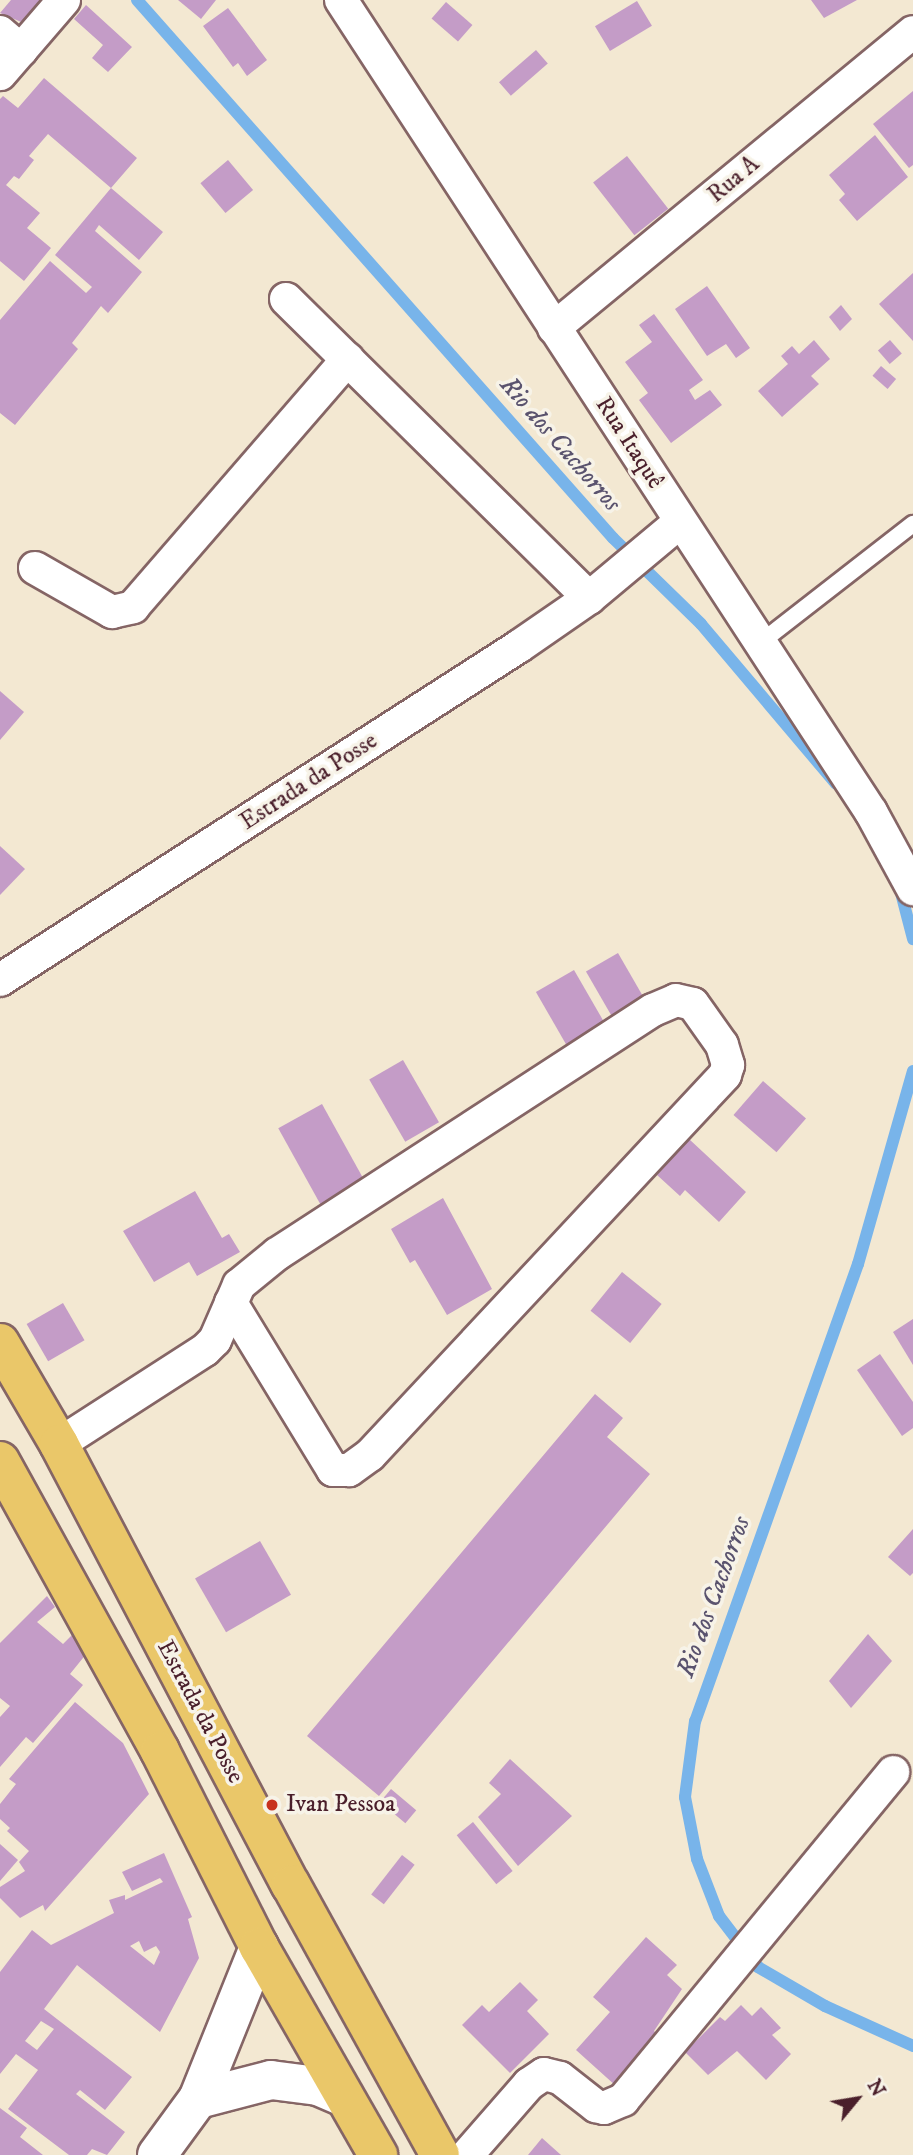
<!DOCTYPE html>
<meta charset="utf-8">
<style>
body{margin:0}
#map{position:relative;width:913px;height:2155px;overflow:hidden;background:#f3e8d2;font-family:"IM FELL DW Pica",serif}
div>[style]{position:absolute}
.stream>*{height:12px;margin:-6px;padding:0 6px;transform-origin:6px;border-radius:6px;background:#78b4ea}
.building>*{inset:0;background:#c49cc7;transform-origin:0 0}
.roads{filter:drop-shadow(2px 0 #856565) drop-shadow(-2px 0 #856565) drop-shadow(0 2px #856565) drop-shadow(0 -2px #856565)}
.service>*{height:16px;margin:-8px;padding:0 8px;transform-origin:8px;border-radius:8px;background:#fff}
.minor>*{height:32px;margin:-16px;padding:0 16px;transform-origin:16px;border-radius:16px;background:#fff}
.tertiary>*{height:38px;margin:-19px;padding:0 19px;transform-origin:19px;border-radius:19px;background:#fff}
.primary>*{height:38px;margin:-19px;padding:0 19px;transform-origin:19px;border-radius:19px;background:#eac769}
.dots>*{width:19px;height:19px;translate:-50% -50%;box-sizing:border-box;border:4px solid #f7f3e8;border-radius:50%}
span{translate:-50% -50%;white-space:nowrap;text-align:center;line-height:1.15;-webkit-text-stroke:7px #f7f3e8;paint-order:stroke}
.street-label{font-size:24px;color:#4a1f2b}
.poi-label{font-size:24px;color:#4a1f2b}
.left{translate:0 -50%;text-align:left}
.water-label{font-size:26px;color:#5a536e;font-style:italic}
.north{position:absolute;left:822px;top:2064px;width:70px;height:70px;-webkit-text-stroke:5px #f7f3e8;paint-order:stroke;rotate:60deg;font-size:19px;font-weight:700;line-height:28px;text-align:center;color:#4a1f2b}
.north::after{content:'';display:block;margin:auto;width:24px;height:32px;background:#4a1f2b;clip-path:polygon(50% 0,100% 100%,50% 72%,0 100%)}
</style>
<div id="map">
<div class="stream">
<i style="left:137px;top:0;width:718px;rotate:48.5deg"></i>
<i style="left:613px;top:538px;width:123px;rotate:44.3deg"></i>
<i style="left:701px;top:624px;width:209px;rotate:49.8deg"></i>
<i style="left:900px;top:889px;width:52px;rotate:75.4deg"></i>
<i style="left:913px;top:1071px;width:201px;rotate:105.9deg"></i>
<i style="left:858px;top:1264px;width:485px;rotate:109.6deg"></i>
<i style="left:695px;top:1721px;width:77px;rotate:97.5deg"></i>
<i style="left:685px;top:1797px;width:63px;rotate:79deg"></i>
<i style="left:697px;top:1859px;width:61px;rotate:68.9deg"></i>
<i style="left:719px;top:1916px;width:64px;rotate:52.6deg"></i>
<i style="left:758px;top:1967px;width:78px;rotate:30.2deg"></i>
<i style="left:825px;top:2006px;width:97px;rotate:24.4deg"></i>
</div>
<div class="building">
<i style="clip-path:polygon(11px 0,47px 0,26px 24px,0 13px)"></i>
<i style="clip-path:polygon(178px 0,216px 0,201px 19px)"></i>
<i style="clip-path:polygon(811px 0,857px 0,824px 18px)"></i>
<i style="left:637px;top:1px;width:29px;height:49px;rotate:59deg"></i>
<i style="left:446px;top:2px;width:35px;height:22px;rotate:41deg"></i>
<i style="clip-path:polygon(86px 5px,132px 47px,108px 72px,92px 58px,103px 45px,74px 19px)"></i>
<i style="clip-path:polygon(228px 8px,267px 60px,247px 76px,238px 63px,233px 67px,203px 26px)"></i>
<i style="left:536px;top:50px;width:18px;height:49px;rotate:49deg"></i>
<i style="clip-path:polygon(44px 78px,137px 158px,111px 188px,163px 232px,139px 260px,99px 225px,95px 231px,142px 272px,108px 313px,101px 306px,72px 343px,78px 349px,15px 425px,0 413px,0 320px,50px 261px,86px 293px,92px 287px,55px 255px,111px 188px,48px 134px,29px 156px,34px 160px,19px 179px,14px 176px,6px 185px,40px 213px,27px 228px,51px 248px,24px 281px,0 261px,0 99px,3px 96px,18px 108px)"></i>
<i style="clip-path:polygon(913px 91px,913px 165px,909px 168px,873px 124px)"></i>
<i style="clip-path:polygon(875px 135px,908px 177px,857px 221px,839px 200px,845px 194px,829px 175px)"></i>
<i style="left:627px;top:156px;width:67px;height:43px;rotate:52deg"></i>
<i style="left:228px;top:160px;width:39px;height:36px;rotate:50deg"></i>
<i style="clip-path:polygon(913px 273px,913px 341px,879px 304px)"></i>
<i style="clip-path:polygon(707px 286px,750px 348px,736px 358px,726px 344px,707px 356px,675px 309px)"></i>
<i style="clip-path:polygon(841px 305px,852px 319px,840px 331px,829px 317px)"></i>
<i style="clip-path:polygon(654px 314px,703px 380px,689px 390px,695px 400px,710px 390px,722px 405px,671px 443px,639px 400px,648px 393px,625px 362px,652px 342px,639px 325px)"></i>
<i style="clip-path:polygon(814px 340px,830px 359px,811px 376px,819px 384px,782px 417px,758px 391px,788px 364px,781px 356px,792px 346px,799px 354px)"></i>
<i style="left:890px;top:340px;width:18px;height:16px;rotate:49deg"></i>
<i style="left:881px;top:366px;width:20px;height:13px;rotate:41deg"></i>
<i style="clip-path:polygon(0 691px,24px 712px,0 740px)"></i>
<i style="clip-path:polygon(0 846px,25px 869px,0 895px)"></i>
<i style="left:618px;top:953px;width:64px;height:37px;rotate:60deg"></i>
<i style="left:574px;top:970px;width:64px;height:44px;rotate:60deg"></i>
<i style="left:403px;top:1060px;width:72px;height:39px;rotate:60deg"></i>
<i style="left:763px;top:1081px;width:57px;height:45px;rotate:41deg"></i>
<i style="left:322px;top:1104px;width:100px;height:50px;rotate:61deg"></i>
<i style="clip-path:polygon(689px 1139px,746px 1192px,719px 1222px,685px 1190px,680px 1196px,657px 1175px)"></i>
<i style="clip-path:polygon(195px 1191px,222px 1238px,229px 1234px,240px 1252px,197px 1276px,189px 1262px,154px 1282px,123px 1231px)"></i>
<i style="clip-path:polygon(443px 1198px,492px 1289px,447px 1315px,415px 1260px,410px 1263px,391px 1229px)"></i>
<i style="left:622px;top:1272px;width:51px;height:50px;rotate:39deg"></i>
<i style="left:63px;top:1303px;width:43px;height:42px;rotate:60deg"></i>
<i style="clip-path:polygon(913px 1319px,913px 1365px,893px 1332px)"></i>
<i style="clip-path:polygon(880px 1354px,913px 1402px,913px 1428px,902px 1436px,857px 1370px)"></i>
<i style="clip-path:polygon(595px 1394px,623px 1418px,607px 1437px,650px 1474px,379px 1796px,307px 1736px)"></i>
<i style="clip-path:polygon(913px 1529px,913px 1573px,910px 1576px,888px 1557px)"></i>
<i style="left:260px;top:1541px;width:62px;height:75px;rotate:60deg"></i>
<i style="clip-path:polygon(47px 1596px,55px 1607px,37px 1622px,63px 1644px,75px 1632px,87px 1653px,70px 1674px,83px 1685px,33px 1743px,26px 1737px,0 1767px,0 1717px,10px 1706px,0 1698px,0 1643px)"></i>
<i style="clip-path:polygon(868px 1634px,892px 1661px,851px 1708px,829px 1681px)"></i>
<i style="clip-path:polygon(75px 1702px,123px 1743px,149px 1794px,45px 1911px,43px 1905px,20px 1918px,0 1898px,0 1887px,25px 1871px,19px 1862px,29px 1851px,7px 1831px,10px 1828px,0 1819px,0 1804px,16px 1784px,9px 1779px)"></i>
<i style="clip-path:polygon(510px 1759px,572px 1816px,518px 1866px,478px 1817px,501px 1794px,489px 1783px)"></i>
<i style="left:391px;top:1789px;width:33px;height:17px;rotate:40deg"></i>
<i style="left:473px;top:1822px;width:63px;height:21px;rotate:51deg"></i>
<i style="clip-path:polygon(0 1844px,18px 1860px,0 1881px)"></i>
<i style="clip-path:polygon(evenodd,164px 1853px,192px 1917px,188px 1919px,199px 1958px,160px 2032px,77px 1965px,44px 2009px,132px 2077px,105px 2110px,80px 2090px,76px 2094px,125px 2132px,107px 2155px,92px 2149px,87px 2155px,69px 2155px,8px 2109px,38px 2070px,16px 2054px,0 2074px,0 1972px,32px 1930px,51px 1945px,114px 1913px,109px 1900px,125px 1895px,125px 1900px,163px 1882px,160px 1878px,132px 1891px,122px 1872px,164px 1853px,139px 1941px,144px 1952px,156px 1946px,160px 1952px,154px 1965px,130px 1946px,139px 1941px,164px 1853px,41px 2021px,54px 2029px,37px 2050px,25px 2041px,41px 2021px)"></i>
<i style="left:402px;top:1855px;width:16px;height:50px;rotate:38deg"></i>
<i style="clip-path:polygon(646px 1937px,677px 1965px,667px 1975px,682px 1989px,654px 2031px,660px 2037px,616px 2086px,576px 2050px,610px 2012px,593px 1997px)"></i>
<i style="clip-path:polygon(520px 1982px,538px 2000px,527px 2011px,549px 2034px,510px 2073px,462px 2025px,482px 2005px,489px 2012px)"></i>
<i style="clip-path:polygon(741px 2005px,752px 2016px,761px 2007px,781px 2028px,772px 2035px,791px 2054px,766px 2080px,737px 2051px,708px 2075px,685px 2052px,720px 2017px,725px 2021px)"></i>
<i style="clip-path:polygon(0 2108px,27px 2128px,20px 2137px,43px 2155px,0 2155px)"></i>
<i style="clip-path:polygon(542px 2138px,561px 2155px,528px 2155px)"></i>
</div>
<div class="roads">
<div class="service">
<i style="left:760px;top:643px;width:194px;rotate:-37.9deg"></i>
</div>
<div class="minor">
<i style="left:341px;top:0;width:970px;rotate:56.87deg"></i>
<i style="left:871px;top:812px;width:88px;rotate:61.4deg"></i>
<i style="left:0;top:32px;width:28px;rotate:41deg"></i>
<i style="left:21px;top:50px;width:32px;rotate:131deg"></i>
<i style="left:21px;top:50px;width:66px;rotate:-49.3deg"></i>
<i style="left:286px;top:299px;width:426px;rotate:44.6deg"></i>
<i style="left:554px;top:328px;width:465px;rotate:-39.5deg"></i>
<i style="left:35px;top:568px;width:89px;rotate:29.7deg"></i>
<i style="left:112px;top:612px;width:22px;rotate:-13deg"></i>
<i style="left:133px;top:607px;width:328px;rotate:-49.1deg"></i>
<i style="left:0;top:980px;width:616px;rotate:-32.74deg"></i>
<i style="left:518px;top:647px;width:86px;rotate:-34.6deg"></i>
<i style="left:589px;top:598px;width:119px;rotate:-39.9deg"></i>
<i style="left:59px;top:1444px;width:174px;rotate:-32.8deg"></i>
<i style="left:205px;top:1350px;width:14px;rotate:-45deg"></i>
<i style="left:215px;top:1340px;width:60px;rotate:-66.4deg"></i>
<i style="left:239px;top:1285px;width:49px;rotate:-39.2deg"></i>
<i style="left:277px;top:1254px;width:448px;rotate:-33deg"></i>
<i style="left:653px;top:1010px;width:25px;rotate:-23deg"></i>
<i style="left:676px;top:1000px;width:17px;rotate:13deg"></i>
<i style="left:693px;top:1004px;width:50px;rotate:54.7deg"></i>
<i style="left:722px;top:1045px;width:21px;rotate:73deg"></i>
<i style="left:728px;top:1065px;width:10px;rotate:107deg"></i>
<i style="left:725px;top:1075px;width:520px;rotate:133.05deg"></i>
<i style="left:370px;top:1455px;width:26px;rotate:144deg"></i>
<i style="left:349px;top:1470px;width:16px;rotate:180deg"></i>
<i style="left:333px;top:1470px;width:196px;rotate:-121.4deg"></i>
<i style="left:467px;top:2155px;width:94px;rotate:-48.9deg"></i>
<i style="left:529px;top:2084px;width:18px;rotate:-34deg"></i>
<i style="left:544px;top:2074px;width:16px;rotate:14deg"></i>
<i style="left:560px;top:2078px;width:46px;rotate:37.9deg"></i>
<i style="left:596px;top:2106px;width:8px;rotate:14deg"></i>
<i style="left:604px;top:2108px;width:21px;rotate:-23deg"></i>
<i style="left:623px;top:2100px;width:425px;rotate:-50.5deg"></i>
</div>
<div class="tertiary">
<i style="left:198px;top:2099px;width:75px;rotate:-14.6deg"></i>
<i style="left:271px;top:2080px;width:47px;rotate:7.3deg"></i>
<i style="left:318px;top:2086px;width:26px;rotate:23deg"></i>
<i style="left:157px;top:2155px;width:69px;rotate:-53.8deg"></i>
<i style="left:198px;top:2099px;width:164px;rotate:-68.1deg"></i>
</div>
<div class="primary">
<i style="left:0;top:1343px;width:117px;rotate:59.7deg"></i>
<i style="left:59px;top:1444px;width:498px;rotate:62.3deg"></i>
<i style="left:291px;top:1885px;width:308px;rotate:61.1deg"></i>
<i style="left:0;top:1461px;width:331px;rotate:61.1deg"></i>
<i style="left:160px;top:1751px;width:220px;rotate:63.2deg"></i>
<i style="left:259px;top:1947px;width:240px;rotate:60.2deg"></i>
</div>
</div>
<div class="dots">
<i style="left:272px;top:1805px;background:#c8321e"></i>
</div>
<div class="street-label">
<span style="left:734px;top:180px;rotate:-40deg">Rua A</span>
<span style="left:629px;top:443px;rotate:57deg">Rua Itaquê</span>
<span style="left:309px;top:782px;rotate:-33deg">Estrada da Posse</span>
<span style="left:200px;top:1712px;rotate:62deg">Estrada da Posse</span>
</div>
<div class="poi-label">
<span class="left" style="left:286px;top:1805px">Ivan Pessoa</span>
</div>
<div class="water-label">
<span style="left:560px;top:444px;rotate:49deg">Rio dos Cachorros</span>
<span style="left:714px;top:1597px;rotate:-70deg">Rio dos Cachorros</span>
</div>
<div class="north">N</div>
</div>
